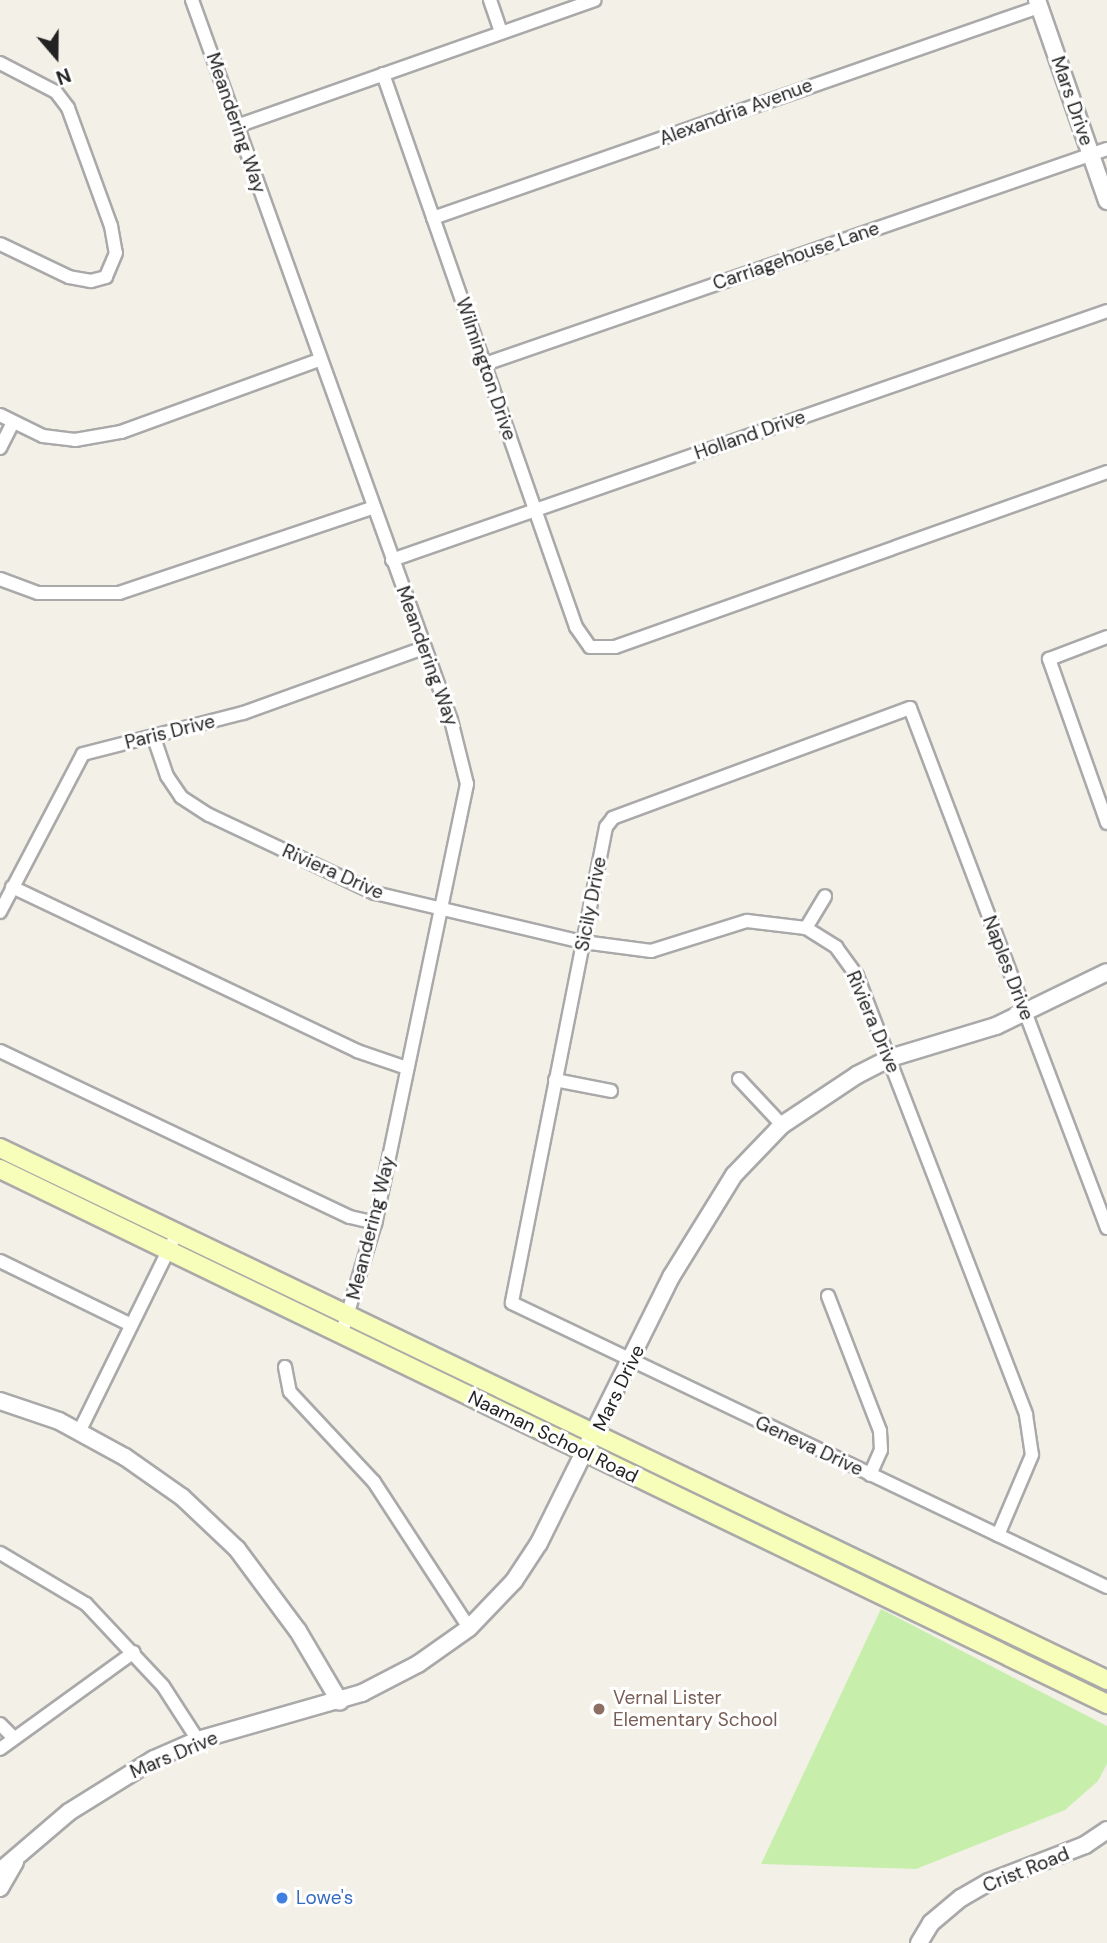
<!DOCTYPE html>
<style>
body{margin:0}
#map{position:relative;width:1107px;height:1943px;overflow:hidden;background:#f3f0e8;font-family:"DM Sans",sans-serif}
div>[style]{position:absolute}
.grass>*{inset:0;background:#c7efab}
.roads{filter:drop-shadow(2px 0 #a9a9a9) drop-shadow(-2px 0 #a9a9a9) drop-shadow(0 2px #a9a9a9) drop-shadow(0 -2px #a9a9a9)}
.minor>*{height:12px;margin:-6px;padding:0 6px;transform-origin:6px;border-radius:6px;background:#fff}
.tertiary>*{height:16px;margin:-8px;padding:0 8px;transform-origin:8px;border-radius:8px;background:#fff}
.secondary>*{height:18px;margin:-9px;padding:0 9px;transform-origin:9px;border-radius:9px;background:#f6feba}
.dots>*{width:19px;height:19px;translate:-50% -50%;box-sizing:border-box;border:4px solid #fff;border-radius:50%}
span{translate:-50% -50%;white-space:nowrap;text-align:center;line-height:1.15;-webkit-text-stroke:6px #fff;paint-order:stroke}
.street-label{font-size:19px;color:#222}
.education-label{font-size:19px;color:#785e54}
.left{translate:0 -50%;text-align:left}
.shop-label{font-size:19px;color:#366cbe}
.north{position:absolute;left:21px;top:21px;width:70px;height:70px;-webkit-text-stroke:5px #fff;paint-order:stroke;rotate:160deg;font-size:19px;font-weight:700;line-height:28px;text-align:center;color:#222}
.north::after{content:'';display:block;margin:auto;width:24px;height:32px;background:#222;clip-path:polygon(50% 0,100% 100%,50% 72%,0 100%)}
</style>
<div id="map">
<div class="grass">
<i style="clip-path:polygon(881px 1609px,1107px 1726px,1107px 1764px,1098px 1781px,1065px 1810px,916px 1869px,761px 1864px)"></i>
</div>
<div class="roads">
<div class="minor">
<i style="left:192px;top:0;width:765px;rotate:70.22deg"></i>
<i style="left:451px;top:720px;width:66px;rotate:76deg"></i>
<i style="left:467px;top:784px;width:449px;rotate:101.8deg"></i>
<i style="left:375px;top:1223px;width:114px;rotate:106.8deg"></i>
<i style="left:490px;top:0;width:34px;rotate:71deg"></i>
<i style="left:0;top:63px;width:63px;rotate:27.4deg"></i>
<i style="left:56px;top:92px;width:20px;rotate:53deg"></i>
<i style="left:68px;top:108px;width:126px;rotate:70deg"></i>
<i style="left:111px;top:226px;width:27px;rotate:80deg"></i>
<i style="left:116px;top:253px;width:26px;rotate:113deg"></i>
<i style="left:106px;top:277px;width:16px;rotate:165deg"></i>
<i style="left:91px;top:281px;width:22px;rotate:-170deg"></i>
<i style="left:69px;top:277px;width:76px;rotate:-154.4deg"></i>
<i style="left:383px;top:74px;width:586px;rotate:70.76deg"></i>
<i style="left:576px;top:627px;width:24px;rotate:55deg"></i>
<i style="left:590px;top:647px;width:25px"></i>
<i style="left:615px;top:647px;width:522px;rotate:-19.58deg"></i>
<i style="left:237px;top:126px;width:379px;rotate:-19.4deg"></i>
<i style="left:433px;top:218px;width:642px;rotate:-19.2deg"></i>
<i style="left:485px;top:364px;width:658px;rotate:-19.07deg"></i>
<i style="left:0;top:415px;width:48px;rotate:26deg"></i>
<i style="left:43px;top:436px;width:32px;rotate:7deg"></i>
<i style="left:75px;top:440px;width:47px;rotate:-9.9deg"></i>
<i style="left:121px;top:432px;width:211px;rotate:-20deg"></i>
<i style="left:0;top:448px;width:28px;rotate:-63deg"></i>
<i style="left:392px;top:560px;width:757px;rotate:-19.2deg"></i>
<i style="left:0;top:579px;width:40px;rotate:20.2deg"></i>
<i style="left:38px;top:593px;width:81px"></i>
<i style="left:119px;top:593px;width:269px;rotate:-18.6deg"></i>
<i style="left:1107px;top:637px;width:62px;rotate:159.2deg"></i>
<i style="left:1049px;top:659px;width:174px;rotate:70.5deg"></i>
<i style="left:154px;top:738px;width:40px;rotate:71.1deg"></i>
<i style="left:167px;top:776px;width:25px;rotate:56deg"></i>
<i style="left:181px;top:797px;width:33px;rotate:33deg"></i>
<i style="left:209px;top:815px;width:183px;rotate:25.2deg"></i>
<i style="left:375px;top:893px;width:214px;rotate:13.3deg"></i>
<i style="left:583px;top:942px;width:69px;rotate:7.5deg"></i>
<i style="left:651px;top:951px;width:101px;rotate:-17.4deg"></i>
<i style="left:747px;top:921px;width:59px;rotate:6.8deg"></i>
<i style="left:806px;top:928px;width:36px;rotate:32deg"></i>
<i style="left:836px;top:947px;width:36px;rotate:54deg"></i>
<i style="left:857px;top:976px;width:470px;rotate:68.9deg"></i>
<i style="left:1026px;top:1415px;width:40px;rotate:81.5deg"></i>
<i style="left:1032px;top:1455px;width:87px;rotate:113deg"></i>
<i style="left:12px;top:887px;width:382px;rotate:25.4deg"></i>
<i style="left:357px;top:1051px;width:53px;rotate:18.8deg"></i>
<i style="left:0;top:912px;width:178px;rotate:-62.3deg"></i>
<i style="left:83px;top:754px;width:165px;rotate:-14.4deg"></i>
<i style="left:243px;top:713px;width:192px;rotate:-19.8deg"></i>
<i style="left:806px;top:928px;width:37px;rotate:-59deg"></i>
<i style="left:0;top:1051px;width:387px;rotate:25.4deg"></i>
<i style="left:350px;top:1217px;width:26px;rotate:13deg"></i>
<i style="left:739px;top:1079px;width:63px;rotate:46.9deg"></i>
<i style="left:555px;top:1080px;width:57px;rotate:11.1deg"></i>
<i style="left:1107px;top:1228px;width:556px;rotate:-110.75deg"></i>
<i style="left:910px;top:708px;width:317px;rotate:159.7deg"></i>
<i style="left:613px;top:818px;width:11px;rotate:128deg"></i>
<i style="left:606px;top:827px;width:485px;rotate:101.2deg"></i>
<i style="left:512px;top:1303px;width:659px;rotate:25.52deg"></i>
<i style="left:0;top:1261px;width:146px;rotate:26deg"></i>
<i style="left:828px;top:1296px;width:145px;rotate:68.9deg"></i>
<i style="left:880px;top:1431px;width:19px;rotate:87deg"></i>
<i style="left:881px;top:1450px;width:27px;rotate:114deg"></i>
<i style="left:285px;top:1367px;width:25px;rotate:79deg"></i>
<i style="left:290px;top:1392px;width:123px;rotate:47deg"></i>
<i style="left:374px;top:1482px;width:174px;rotate:56.9deg"></i>
<i style="left:79px;top:1432px;width:211px;rotate:-63.8deg"></i>
<i style="left:0;top:1553px;width:100px;rotate:30.7deg"></i>
<i style="left:86px;top:1604px;width:112px;rotate:46.8deg"></i>
<i style="left:163px;top:1686px;width:64px;rotate:57.1deg"></i>
<i style="left:0;top:1724px;width:20px;rotate:45deg"></i>
<i style="left:0;top:1749px;width:165px;rotate:-35.9deg"></i>
</div>
<div class="tertiary">
<i style="left:1037px;top:0;width:213px;rotate:70.8deg"></i>
<i style="left:0;top:1401px;width:62px;rotate:18.7deg"></i>
<i style="left:59px;top:1421px;width:75px;rotate:28.6deg"></i>
<i style="left:125px;top:1457px;width:70px;rotate:35.1deg"></i>
<i style="left:182px;top:1497px;width:76px;rotate:43.4deg"></i>
<i style="left:237px;top:1549px;width:102px;rotate:53.4deg"></i>
<i style="left:298px;top:1631px;width:82px;rotate:59.4deg"></i>
<i style="left:0;top:1871px;width:91px;rotate:-40.5deg"></i>
<i style="left:69px;top:1812px;width:100px;rotate:-31.9deg"></i>
<i style="left:154px;top:1759px;width:48px;rotate:-23.4deg"></i>
<i style="left:198px;top:1740px;width:171px;rotate:-16deg"></i>
<i style="left:362px;top:1693px;width:63px;rotate:-27.4deg"></i>
<i style="left:418px;top:1664px;width:62px;rotate:-35.2deg"></i>
<i style="left:469px;top:1628px;width:65px;rotate:-46.2deg"></i>
<i style="left:514px;top:1581px;width:45px;rotate:-56.7deg"></i>
<i style="left:539px;top:1543px;width:297px;rotate:-63.6deg"></i>
<i style="left:671px;top:1277px;width:120px;rotate:-58.3deg"></i>
<i style="left:734px;top:1175px;width:69px;rotate:-46.2deg"></i>
<i style="left:782px;top:1125px;width:90px;rotate:-33.7deg"></i>
<i style="left:857px;top:1075px;width:37px;rotate:-27deg"></i>
<i style="left:890px;top:1058px;width:111px;rotate:-16.8deg"></i>
<i style="left:996px;top:1026px;width:123px;rotate:-25.9deg"></i>
<i style="left:0;top:1888px;width:30px;rotate:-60deg"></i>
<i style="left:919px;top:1943px;width:23px;rotate:-59deg"></i>
<i style="left:931px;top:1923px;width:39px;rotate:-40deg"></i>
<i style="left:961px;top:1898px;width:32px;rotate:-30deg"></i>
<i style="left:989px;top:1882px;width:103px;rotate:-21.1deg"></i>
<i style="left:1085px;top:1845px;width:27px;rotate:-34deg"></i>
</div>
<div class="secondary">
<i style="left:0;top:1148px;width:1228px;rotate:25.67deg"></i>
<i style="left:0;top:1169px;width:1230px;rotate:25.79deg"></i>
</div>
</div>
<div class="dots">
<i style="left:599px;top:1709px;background:#8d6e63"></i>
<i style="left:282px;top:1898px;background:#3f7fe0"></i>
</div>
<div class="street-label">
<span style="left:1072px;top:101px;rotate:71deg">Mars Drive</span>
<span style="left:736px;top:112px;rotate:-20deg">Alexandria Avenue</span>
<span style="left:236px;top:123px;rotate:71deg">Meandering Way</span>
<span style="left:796px;top:256px;rotate:-19deg">Carriagehouse Lane</span>
<span style="left:486px;top:369px;rotate:71deg">Wilmington Drive</span>
<span style="left:750px;top:435px;rotate:-19deg">Holland Drive</span>
<span style="left:427px;top:656px;rotate:70deg">Meandering Way</span>
<span style="left:170px;top:732px;rotate:-14deg">Paris Drive</span>
<span style="left:333px;top:872px;rotate:24deg">Riviera Drive</span>
<span style="left:591px;top:904px;rotate:-79deg">Sicily Drive</span>
<span style="left:1008px;top:968px;rotate:69deg">Naples Drive</span>
<span style="left:873px;top:1022px;rotate:67deg">Riviera Drive</span>
<span style="left:371px;top:1228px;rotate:-76deg">Meandering Way</span>
<span style="left:619px;top:1388px;rotate:-64deg">Mars Drive</span>
<span style="left:553px;top:1437px;rotate:26deg">Naaman School Road</span>
<span style="left:809px;top:1446px;rotate:25deg">Geneva Drive</span>
<span style="left:174px;top:1755px;rotate:-23deg">Mars Drive</span>
<span style="left:1026px;top:1870px;rotate:-22deg">Crist Road</span>
</div>
<div class="education-label">
<span class="left" style="left:613px;top:1709px">Vernal Lister<br>Elementary School</span>
</div>
<div class="shop-label">
<span class="left" style="left:296px;top:1898px">Lowe's</span>
</div>
<div class="north">N</div>
</div>
